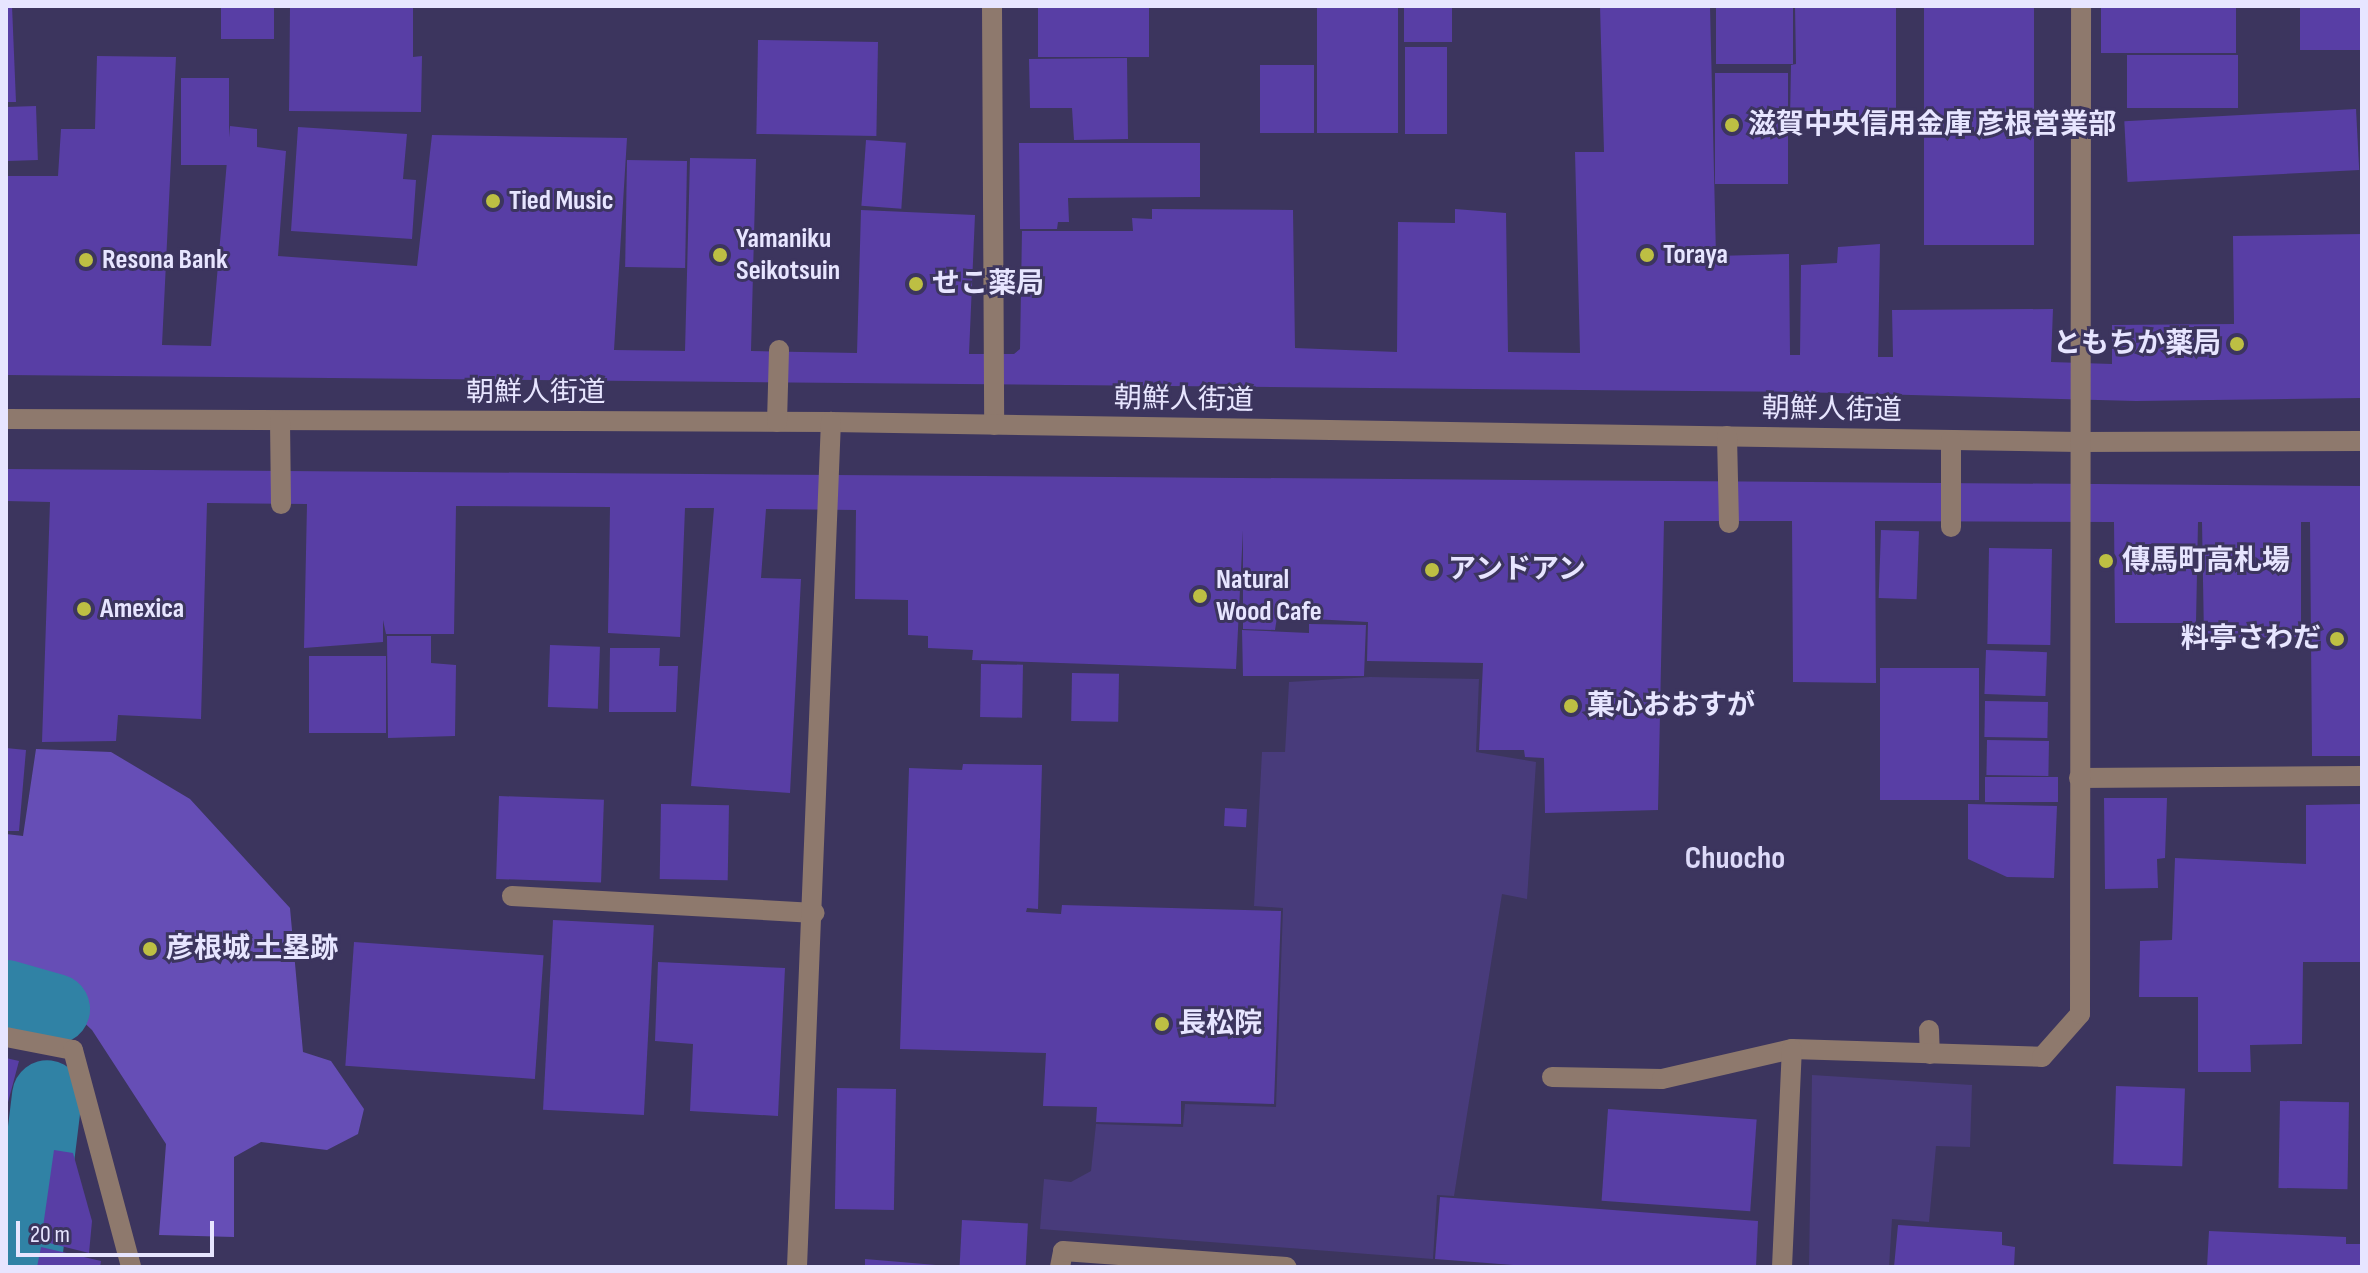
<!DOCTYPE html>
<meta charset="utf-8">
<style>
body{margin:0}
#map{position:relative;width:2368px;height:1273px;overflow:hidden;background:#3c355e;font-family:"Sofia Sans Condensed","Noto Sans JP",sans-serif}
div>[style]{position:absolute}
.green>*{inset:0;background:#483b7b}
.forest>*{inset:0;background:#664eb6}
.canal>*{height:70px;margin:-35px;padding:0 35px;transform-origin:35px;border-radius:35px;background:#3082a5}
.building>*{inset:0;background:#583ea5;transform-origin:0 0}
.minor>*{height:20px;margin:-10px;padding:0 10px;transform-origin:10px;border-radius:10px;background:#8e796d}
.dots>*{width:22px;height:22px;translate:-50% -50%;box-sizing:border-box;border:4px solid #3c355e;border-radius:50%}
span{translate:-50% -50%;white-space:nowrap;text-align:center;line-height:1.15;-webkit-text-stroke:6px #3c355e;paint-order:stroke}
.poi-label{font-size:28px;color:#e7e5ff;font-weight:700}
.left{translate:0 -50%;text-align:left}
.right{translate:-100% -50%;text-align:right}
.street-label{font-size:28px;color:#e7e5ff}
.quarter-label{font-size:32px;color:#dddaf9;font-weight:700}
.frame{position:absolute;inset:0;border:8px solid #e7e5ff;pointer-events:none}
.scale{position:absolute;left:16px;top:1221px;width:198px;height:36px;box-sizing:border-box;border:4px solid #e7e5ff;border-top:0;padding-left:10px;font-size:24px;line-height:28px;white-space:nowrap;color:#e7e5ff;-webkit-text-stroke:6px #3c355e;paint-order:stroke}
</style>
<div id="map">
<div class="green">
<i style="clip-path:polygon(1370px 677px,1479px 679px,1476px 752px,1536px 762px,1527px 899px,1502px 894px,1454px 1196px,1437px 1195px,1433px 1259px,1040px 1229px,1044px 1179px,1071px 1182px,1091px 1171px,1096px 1124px,1183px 1127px,1185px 1104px,1276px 1107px,1283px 908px,1254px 906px,1262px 752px,1285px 752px,1289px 682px)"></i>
<i style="clip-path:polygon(1812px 1075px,1972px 1085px,1970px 1147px,1936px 1146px,1929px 1222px,1892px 1219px,1889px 1267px,1809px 1267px)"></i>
</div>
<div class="forest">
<i style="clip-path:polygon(36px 749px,111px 752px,190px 799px,290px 908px,303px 1052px,331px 1061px,364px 1109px,358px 1134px,327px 1150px,261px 1142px,234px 1157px,234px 1237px,159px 1235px,166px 1144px,92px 1030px,60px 1000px,6px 983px,6px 834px,23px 836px)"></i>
</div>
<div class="canal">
<i style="left:6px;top:995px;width:51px;rotate:15.9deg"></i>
<i style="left:26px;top:1267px;width:173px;rotate:-83deg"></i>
</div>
<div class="building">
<i style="clip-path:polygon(6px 6px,12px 6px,16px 102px,6px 102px)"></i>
<i style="left:221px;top:6px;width:53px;height:33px"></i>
<i style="clip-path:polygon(290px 6px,413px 6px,413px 57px,422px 56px,421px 112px,289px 111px)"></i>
<i style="left:1038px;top:6px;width:111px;height:51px"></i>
<i style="left:1317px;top:6px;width:81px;height:127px"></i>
<i style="left:1404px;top:6px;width:48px;height:36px"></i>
<i style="clip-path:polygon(1600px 6px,1710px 6px,1716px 256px,1789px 254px,1790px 355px,1800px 355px,1801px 265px,1837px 263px,1838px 247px,1880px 244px,1878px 357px,1893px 357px,1892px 310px,2053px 309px,2051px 362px,2112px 364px,2112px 325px,2234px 324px,2233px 236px,2362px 234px,2362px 398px,2136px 401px,1798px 392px,6px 375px,6px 176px,58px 176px,61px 129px,95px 129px,97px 56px,176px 57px,162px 345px,211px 346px,230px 126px,257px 129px,257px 147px,286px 151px,278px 256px,417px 266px,432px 135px,627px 138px,614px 350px,685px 351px,690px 158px,756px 159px,751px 351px,857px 353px,861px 210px,975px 215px,969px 354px,1014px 354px,1020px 349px,1022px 231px,1133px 231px,1132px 218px,1152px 219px,1152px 209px,1293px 210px,1295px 348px,1397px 352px,1398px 222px,1455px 223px,1455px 209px,1506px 213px,1508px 352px,1580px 353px,1575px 152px,1604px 152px)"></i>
<i style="left:1716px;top:6px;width:77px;height:58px"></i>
<i style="clip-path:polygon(1795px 6px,1896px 6px,1896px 117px,1790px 118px,1791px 65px,1796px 64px)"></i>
<i style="left:1924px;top:6px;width:110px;height:239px"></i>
<i style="left:2101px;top:6px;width:135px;height:47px"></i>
<i style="left:2300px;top:6px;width:62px;height:44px"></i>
<i style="left:878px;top:42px;width:94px;height:120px;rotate:91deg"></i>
<i style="left:1405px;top:47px;width:42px;height:87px"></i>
<i style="left:2127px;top:55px;width:111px;height:53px"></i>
<i style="clip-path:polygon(1127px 58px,1128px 139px,1074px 140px,1072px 108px,1030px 108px,1029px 59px)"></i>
<i style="left:1260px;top:65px;width:54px;height:68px"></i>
<i style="left:1715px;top:73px;width:73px;height:111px"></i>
<i style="left:181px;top:78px;width:48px;height:87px"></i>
<i style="left:36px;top:106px;width:54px;height:30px;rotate:88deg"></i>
<i style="left:2356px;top:109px;width:61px;height:232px;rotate:87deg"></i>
<i style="clip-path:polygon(298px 127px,407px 134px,403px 179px,416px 180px,412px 239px,291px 231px)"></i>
<i style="left:866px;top:140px;width:40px;height:66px;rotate:4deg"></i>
<i style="clip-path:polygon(1019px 143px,1200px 143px,1200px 197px,1068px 198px,1069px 222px,1058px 222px,1057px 229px,1020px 229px)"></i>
<i style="left:627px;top:160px;width:60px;height:107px;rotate:1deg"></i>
<i style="clip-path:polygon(6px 469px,2362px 486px,2362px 756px,2312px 756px,2310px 522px,2301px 522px,2301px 637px,2204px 638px,2202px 522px,2198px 522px,2196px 623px,2115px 623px,2114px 522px,1875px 521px,1876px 683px,1793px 682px,1792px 521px,1664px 521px,1658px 810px,1545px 813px,1544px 758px,1525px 757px,1524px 750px,1479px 750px,1483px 663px,1367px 661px,1368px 622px,1277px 617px,1275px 630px,1243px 629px,1243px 530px,1236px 669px,972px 660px,973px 650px,928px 648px,928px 636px,908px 635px,908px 600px,855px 599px,856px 510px,766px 509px,761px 578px,801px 579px,790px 793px,691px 786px,714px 508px,685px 508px,680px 637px,608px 633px,610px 507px,456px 506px,454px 634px,386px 634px,383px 620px,383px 642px,304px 648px,307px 504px,207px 503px,201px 719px,118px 715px,116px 741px,42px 742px,50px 502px,6px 501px)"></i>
<i style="left:1881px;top:530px;width:38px;height:68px;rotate:2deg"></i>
<i style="left:1989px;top:548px;width:63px;height:96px;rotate:1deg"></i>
<i style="clip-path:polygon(1309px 624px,1366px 625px,1364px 676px,1243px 676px,1242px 630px,1309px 633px)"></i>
<i style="clip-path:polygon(387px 636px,431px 636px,431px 663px,456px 665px,455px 736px,388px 738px)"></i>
<i style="left:550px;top:645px;width:50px;height:62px;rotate:2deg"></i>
<i style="clip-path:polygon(610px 648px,660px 648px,659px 666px,678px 666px,676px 712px,609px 712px)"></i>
<i style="left:1986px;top:650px;width:61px;height:44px;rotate:2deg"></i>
<i style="left:309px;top:656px;width:77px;height:77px"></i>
<i style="left:981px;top:664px;width:42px;height:53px;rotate:1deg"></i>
<i style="left:1880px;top:668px;width:99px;height:132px"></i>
<i style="left:1072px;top:673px;width:47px;height:48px;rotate:1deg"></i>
<i style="left:1985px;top:701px;width:63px;height:36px;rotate:1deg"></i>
<i style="left:1987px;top:740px;width:62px;height:35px;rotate:1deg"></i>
<i style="clip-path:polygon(6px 748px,26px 750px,19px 831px,6px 831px)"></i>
<i style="clip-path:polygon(963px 764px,1042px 765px,1038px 909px,1027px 908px,1026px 912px,1061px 914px,1062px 905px,1281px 911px,1274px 1104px,1181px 1101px,1181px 1124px,1096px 1122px,1097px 1107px,1043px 1106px,1046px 1053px,900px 1049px,909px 768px,962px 770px)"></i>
<i style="left:1985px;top:777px;width:73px;height:25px"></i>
<i style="left:499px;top:796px;width:105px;height:83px;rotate:2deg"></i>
<i style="clip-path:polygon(2104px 798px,2167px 798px,2165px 858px,2157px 859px,2158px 888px,2105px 889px)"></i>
<i style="left:661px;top:804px;width:68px;height:75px;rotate:1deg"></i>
<i style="clip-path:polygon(1968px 804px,2057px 806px,2054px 878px,2007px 877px,1968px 859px)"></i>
<i style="clip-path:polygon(2362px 804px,2361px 962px,2303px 962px,2302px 1044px,2250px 1045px,2251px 1072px,2198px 1072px,2198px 997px,2139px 997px,2140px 941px,2172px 940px,2175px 858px,2306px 864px,2306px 805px)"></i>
<i style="left:1225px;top:808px;width:22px;height:18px;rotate:3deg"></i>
<i style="left:553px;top:920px;width:101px;height:190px;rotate:3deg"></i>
<i style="left:354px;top:942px;width:190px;height:124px;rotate:4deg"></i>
<i style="clip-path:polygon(658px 962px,785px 968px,778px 1116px,690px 1111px,693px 1044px,655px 1041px)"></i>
<i style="clip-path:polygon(6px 1058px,19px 1061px,7px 1106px,6px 1106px)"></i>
<i style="left:2116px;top:1086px;width:69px;height:78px;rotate:2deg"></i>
<i style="left:837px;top:1088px;width:59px;height:121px;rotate:1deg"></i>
<i style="left:2280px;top:1101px;width:69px;height:87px;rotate:1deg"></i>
<i style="left:1608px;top:1109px;width:149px;height:92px;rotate:4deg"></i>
<i style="clip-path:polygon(54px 1150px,73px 1153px,92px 1221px,89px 1253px,41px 1241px)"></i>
<i style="clip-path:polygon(1440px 1197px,1758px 1221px,1756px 1267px,1538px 1267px,1435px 1259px)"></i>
<i style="left:962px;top:1220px;width:66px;height:47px;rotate:3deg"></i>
<i style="clip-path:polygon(1898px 1225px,2002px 1232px,2002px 1245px,2015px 1247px,2014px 1267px,1894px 1267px)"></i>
<i style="clip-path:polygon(2209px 1231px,2346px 1237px,2346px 1244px,2362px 1244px,2362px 1267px,2207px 1267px)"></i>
<i style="clip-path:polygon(41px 1247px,101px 1261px,100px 1267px,37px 1267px)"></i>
<i style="clip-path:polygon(865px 1259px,936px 1265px,936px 1267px,865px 1267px)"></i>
</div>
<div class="minor">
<i style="left:992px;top:6px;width:419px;rotate:89.7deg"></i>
<i style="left:6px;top:419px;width:825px;rotate:0.21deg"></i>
<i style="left:831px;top:422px;width:1249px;rotate:0.92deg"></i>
<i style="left:2080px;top:442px;width:282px;rotate:-0.2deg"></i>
<i style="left:280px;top:421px;width:83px;rotate:89.3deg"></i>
<i style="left:777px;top:422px;width:72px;rotate:-88.4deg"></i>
<i style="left:1727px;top:436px;width:87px;rotate:88.7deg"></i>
<i style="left:1951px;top:527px;width:87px;rotate:-90deg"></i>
<i style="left:2079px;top:778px;width:283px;rotate:-0.4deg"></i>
<i style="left:512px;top:896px;width:303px;rotate:3.2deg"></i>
<i style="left:1929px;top:1030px;width:24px;rotate:88deg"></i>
<i style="left:6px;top:1037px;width:68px;rotate:11deg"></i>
<i style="left:73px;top:1050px;width:225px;rotate:75deg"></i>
<i style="left:1552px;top:1077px;width:110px;rotate:1deg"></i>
<i style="left:1662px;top:1079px;width:133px;rotate:-13deg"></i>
<i style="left:1792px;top:1049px;width:250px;rotate:1.8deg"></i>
<i style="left:2042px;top:1057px;width:57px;rotate:-48.5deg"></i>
<i style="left:2080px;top:1014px;width:1008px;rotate:-89.94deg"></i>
<i style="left:797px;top:1267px;width:846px;rotate:-87.7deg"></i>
<i style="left:1060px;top:1267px;width:16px;rotate:-79deg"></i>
<i style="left:1063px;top:1251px;width:224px;rotate:4.1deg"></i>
<i style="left:1782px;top:1267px;width:218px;rotate:-87.4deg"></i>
</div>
<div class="dots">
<i style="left:1732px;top:125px;background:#bdbf43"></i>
<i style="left:493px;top:201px;background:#bdbf43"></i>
<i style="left:720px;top:255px;background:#bdbf43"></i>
<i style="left:1647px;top:255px;background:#bdbf43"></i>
<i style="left:86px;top:260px;background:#bdbf43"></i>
<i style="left:916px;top:284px;background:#bdbf43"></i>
<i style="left:2237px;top:344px;background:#bdbf43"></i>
<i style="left:2106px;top:561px;background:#bdbf43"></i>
<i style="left:1432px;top:570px;background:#bdbf43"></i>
<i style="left:1200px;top:596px;background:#bdbf43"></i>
<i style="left:84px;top:609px;background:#bdbf43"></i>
<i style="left:2337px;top:639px;background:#bdbf43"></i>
<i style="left:1571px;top:706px;background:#bdbf43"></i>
<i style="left:150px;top:949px;background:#bdbf43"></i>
<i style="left:1162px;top:1024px;background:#bdbf43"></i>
</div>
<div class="poi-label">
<span class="left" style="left:1748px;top:125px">滋賀中央信用金庫 彦根営業部</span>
<span class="left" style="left:509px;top:201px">Tied Music</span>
<span class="left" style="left:736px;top:255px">Yamaniku<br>Seikotsuin</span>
<span class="left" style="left:1663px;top:255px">Toraya</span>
<span class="left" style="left:102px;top:260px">Resona Bank</span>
<span class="left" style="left:932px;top:284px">せこ薬局</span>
<span class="right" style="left:2221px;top:344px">ともちか薬局</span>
<span class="left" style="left:2122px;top:561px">傳馬町高札場</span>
<span class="left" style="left:1448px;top:570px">アンドアン</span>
<span class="left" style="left:1216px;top:596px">Natural<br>Wood Cafe</span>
<span class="left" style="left:100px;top:609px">Amexica</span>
<span class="right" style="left:2321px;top:639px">料亭さわだ</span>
<span class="left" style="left:1587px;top:706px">菓心おおすが</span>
<span class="left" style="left:166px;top:949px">彦根城 土塁跡</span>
<span class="left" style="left:1178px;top:1024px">長松院</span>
</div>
<div class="street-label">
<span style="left:536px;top:393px">朝鮮人街道</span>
<span style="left:1184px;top:400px;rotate:1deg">朝鮮人街道</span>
<span style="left:1832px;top:410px;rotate:1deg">朝鮮人街道</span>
</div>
<div class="quarter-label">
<span style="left:1735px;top:859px">Chuocho</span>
</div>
<div class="frame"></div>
<div class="scale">20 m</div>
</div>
